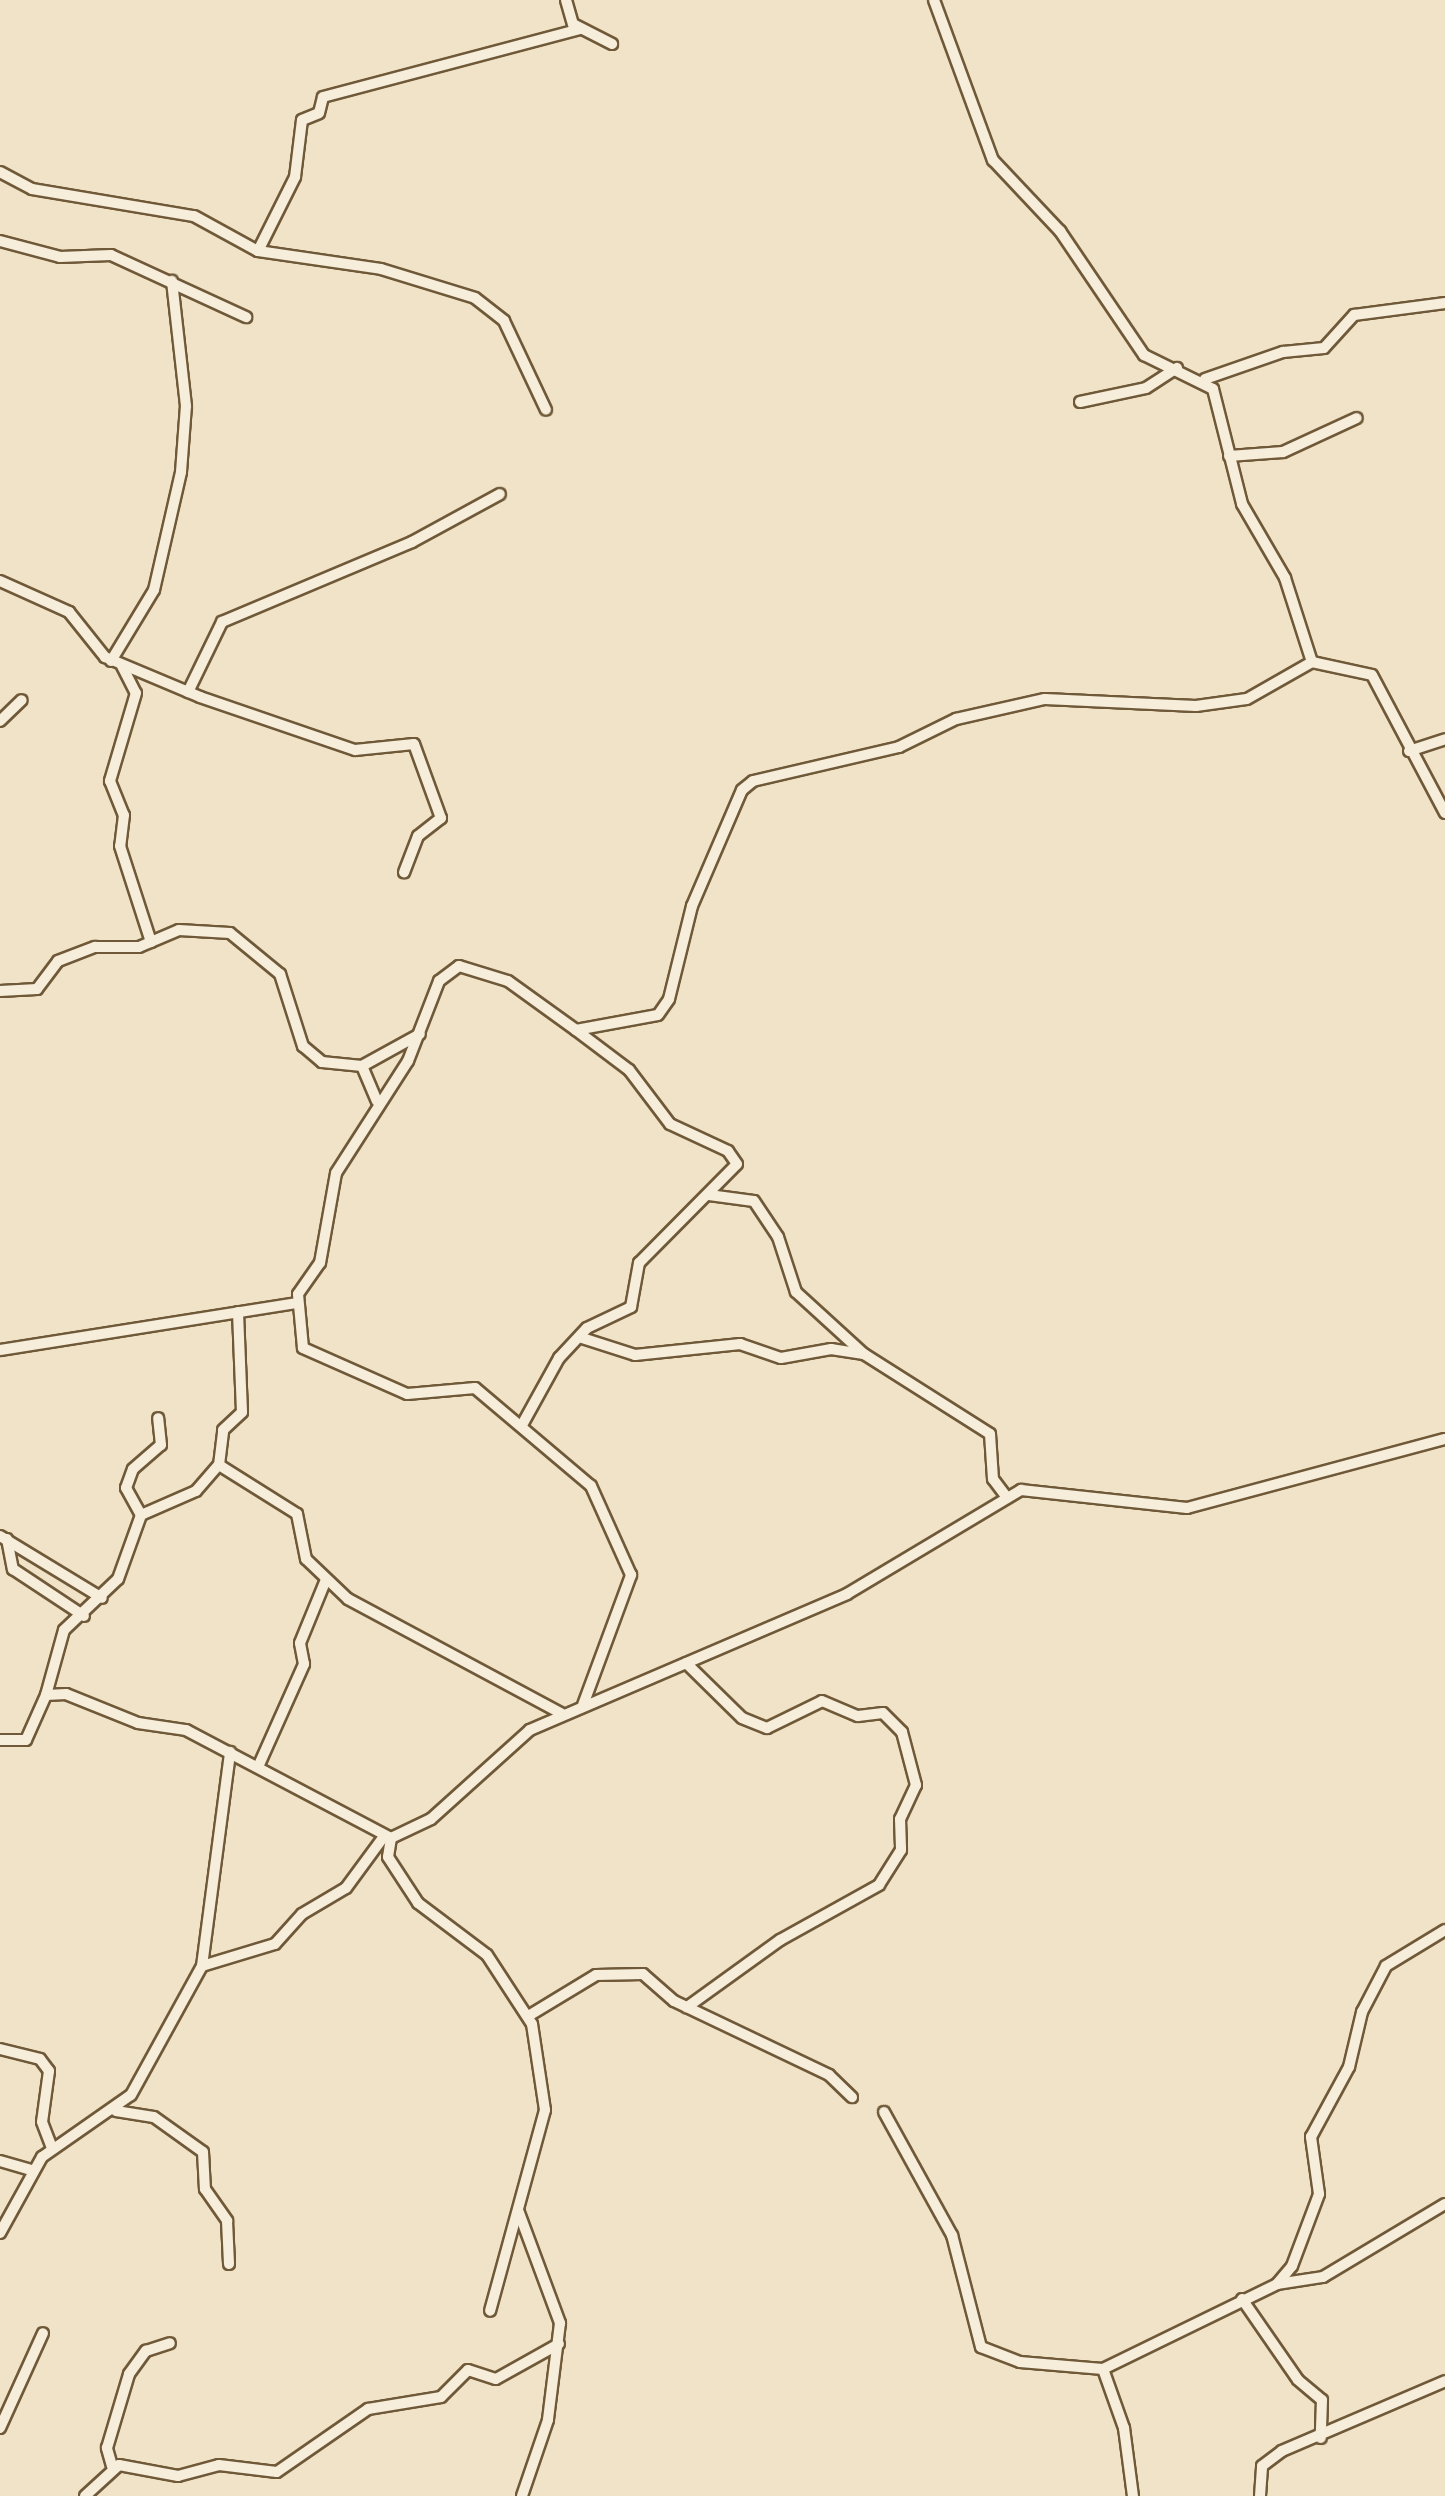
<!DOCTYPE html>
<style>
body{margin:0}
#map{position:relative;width:1445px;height:2496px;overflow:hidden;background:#f1e3c7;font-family:"Libre Caslon Text",serif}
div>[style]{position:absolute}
.roads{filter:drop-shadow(2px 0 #6f5938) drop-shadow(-2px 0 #6f5938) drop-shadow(0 2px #6f5938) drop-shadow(0 -2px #6f5938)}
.minor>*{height:10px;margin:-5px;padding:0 5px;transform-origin:5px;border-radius:5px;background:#f6eddb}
span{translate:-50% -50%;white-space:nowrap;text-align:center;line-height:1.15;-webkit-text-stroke:8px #f6eddb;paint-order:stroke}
</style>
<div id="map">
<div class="roads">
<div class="minor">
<i style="left:566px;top:0;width:25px;rotate:74deg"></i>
<i style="left:573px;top:24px;width:44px;rotate:27.1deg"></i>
<i style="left:934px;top:0;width:171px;rotate:69.8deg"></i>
<i style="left:993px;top:160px;width:98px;rotate:46.7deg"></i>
<i style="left:1060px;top:231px;width:150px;rotate:55.9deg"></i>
<i style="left:1144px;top:355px;width:77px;rotate:26.2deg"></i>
<i style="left:1213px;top:389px;width:119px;rotate:75.8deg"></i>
<i style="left:1242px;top:504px;width:86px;rotate:59.8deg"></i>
<i style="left:1285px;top:578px;width:88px;rotate:72.2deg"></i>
<i style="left:1312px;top:662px;width:61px;rotate:12.2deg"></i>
<i style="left:1372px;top:675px;width:156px;rotate:62.1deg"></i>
<i style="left:0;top:172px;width:36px;rotate:28deg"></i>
<i style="left:32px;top:189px;width:164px;rotate:9.5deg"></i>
<i style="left:194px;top:216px;width:73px;rotate:28.7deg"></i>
<i style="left:258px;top:251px;width:124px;rotate:8.3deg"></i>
<i style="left:381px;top:269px;width:98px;rotate:17.1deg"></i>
<i style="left:475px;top:298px;width:37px;rotate:38deg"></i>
<i style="left:504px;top:321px;width:98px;rotate:64.7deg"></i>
<i style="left:0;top:241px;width:62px;rotate:14.9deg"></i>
<i style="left:60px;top:257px;width:51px;rotate:-2.2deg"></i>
<i style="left:111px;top:255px;width:149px;rotate:24.7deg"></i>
<i style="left:258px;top:251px;width:83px;rotate:-63.4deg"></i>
<i style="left:295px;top:177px;width:57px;rotate:-83deg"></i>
<i style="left:302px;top:120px;width:18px;rotate:-22deg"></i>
<i style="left:319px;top:113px;width:16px;rotate:-76deg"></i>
<i style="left:323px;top:97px;width:266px;rotate:-14.8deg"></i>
<i style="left:1205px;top:379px;width:83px;rotate:-19.1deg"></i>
<i style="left:1283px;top:352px;width:41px;rotate:-5.6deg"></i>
<i style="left:1324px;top:348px;width:45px;rotate:-47.7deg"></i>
<i style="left:1354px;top:315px;width:92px;rotate:-7.5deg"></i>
<i style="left:1080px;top:402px;width:67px;rotate:-12deg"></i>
<i style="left:1146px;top:388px;width:37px;rotate:-33deg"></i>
<i style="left:1229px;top:456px;width:54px;rotate:-4.2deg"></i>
<i style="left:1283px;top:452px;width:81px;rotate:-24.7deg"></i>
<i style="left:0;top:581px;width:76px;rotate:24.2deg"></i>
<i style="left:69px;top:612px;width:58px;rotate:51.3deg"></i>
<i style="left:105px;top:657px;width:103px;rotate:22.8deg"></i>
<i style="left:200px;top:697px;width:164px;rotate:18.9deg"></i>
<i style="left:355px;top:750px;width:59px;rotate:-5.8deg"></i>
<i style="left:414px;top:744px;width:79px;rotate:70deg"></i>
<i style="left:441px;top:818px;width:29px;rotate:142deg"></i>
<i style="left:418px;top:836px;width:39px;rotate:111deg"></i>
<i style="left:111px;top:661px;width:83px;rotate:-58.8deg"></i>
<i style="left:154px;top:590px;width:121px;rotate:-77.1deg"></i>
<i style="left:181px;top:472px;width:66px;rotate:-85.7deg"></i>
<i style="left:186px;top:406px;width:126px;rotate:-96.4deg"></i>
<i style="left:122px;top:666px;width:30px;rotate:63deg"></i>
<i style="left:136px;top:693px;width:92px;rotate:106.5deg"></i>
<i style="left:110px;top:781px;width:37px;rotate:68deg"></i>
<i style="left:124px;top:815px;width:31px;rotate:97deg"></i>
<i style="left:120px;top:846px;width:101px;rotate:72.1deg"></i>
<i style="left:188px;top:692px;width:78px;rotate:-64.1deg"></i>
<i style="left:222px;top:622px;width:206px;rotate:-22.8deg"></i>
<i style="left:412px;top:542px;width:100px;rotate:-28.6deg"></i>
<i style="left:0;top:721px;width:30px;rotate:-44deg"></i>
<i style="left:1409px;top:751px;width:38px;rotate:-18deg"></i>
<i style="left:0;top:991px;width:37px;rotate:-3deg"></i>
<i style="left:37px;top:989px;width:35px;rotate:-53deg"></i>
<i style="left:58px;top:961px;width:40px;rotate:-21deg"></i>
<i style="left:95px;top:947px;width:44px"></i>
<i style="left:139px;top:947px;width:43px;rotate:-23deg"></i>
<i style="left:179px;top:930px;width:51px;rotate:3.4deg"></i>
<i style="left:230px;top:933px;width:65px;rotate:39.4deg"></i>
<i style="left:280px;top:974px;width:76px;rotate:72.3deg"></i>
<i style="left:303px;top:1046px;width:25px;rotate:40deg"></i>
<i style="left:322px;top:1062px;width:40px;rotate:5.7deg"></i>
<i style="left:362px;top:1066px;width:38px;rotate:67deg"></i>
<i style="left:362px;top:1066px;width:66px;rotate:-28.9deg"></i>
<i style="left:709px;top:1195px;width:45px;rotate:7.6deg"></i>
<i style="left:754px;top:1201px;width:43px;rotate:56.3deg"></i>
<i style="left:778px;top:1237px;width:58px;rotate:71.9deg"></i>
<i style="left:796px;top:1292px;width:92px;rotate:42.4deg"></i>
<i style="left:579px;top:1337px;width:59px;rotate:17.8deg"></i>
<i style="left:635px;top:1355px;width:106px;rotate:-6deg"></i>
<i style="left:740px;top:1344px;width:43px;rotate:18.9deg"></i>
<i style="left:781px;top:1358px;width:51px;rotate:-10.2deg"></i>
<i style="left:831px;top:1349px;width:33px;rotate:9deg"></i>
<i style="left:864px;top:1354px;width:149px;rotate:32.4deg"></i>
<i style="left:990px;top:1434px;width:45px;rotate:86.2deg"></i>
<i style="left:993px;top:1479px;width:21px;rotate:53deg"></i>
<i style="left:0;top:1350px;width:301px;rotate:-9deg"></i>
<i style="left:522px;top:1425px;width:77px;rotate:-61.1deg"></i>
<i style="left:559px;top:1358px;width:41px;rotate:-47deg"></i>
<i style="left:587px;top:1328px;width:49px;rotate:-25.5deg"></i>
<i style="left:631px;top:1307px;width:45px;rotate:-79.7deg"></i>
<i style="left:639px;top:1263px;width:139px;rotate:-45.3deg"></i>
<i style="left:737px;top:1164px;width:16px;rotate:-125deg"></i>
<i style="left:728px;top:1151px;width:64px;rotate:-155deg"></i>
<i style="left:670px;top:1124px;width:68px;rotate:-127.2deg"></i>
<i style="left:629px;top:1070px;width:66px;rotate:-143deg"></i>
<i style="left:219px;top:1465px;width:92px;rotate:32.1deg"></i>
<i style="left:297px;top:1514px;width:46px;rotate:78.7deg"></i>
<i style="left:306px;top:1559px;width:58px;rotate:43.6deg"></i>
<i style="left:348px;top:1599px;width:242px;rotate:28.2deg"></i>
<i style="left:141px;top:1515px;width:31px;rotate:-119deg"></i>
<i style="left:126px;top:1488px;width:20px;rotate:-70deg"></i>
<i style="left:133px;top:1469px;width:37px;rotate:-41deg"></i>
<i style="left:161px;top:1445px;width:27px;rotate:-96deg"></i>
<i style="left:0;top:1536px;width:119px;rotate:31.3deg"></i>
<i style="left:7px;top:1539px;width:31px;rotate:79deg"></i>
<i style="left:13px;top:1569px;width:85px;rotate:33.5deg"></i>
<i style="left:686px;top:1663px;width:78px;rotate:44.5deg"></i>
<i style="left:742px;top:1718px;width:27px;rotate:22deg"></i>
<i style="left:767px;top:1728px;width:61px;rotate:-26.1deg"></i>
<i style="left:822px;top:1701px;width:39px;rotate:23deg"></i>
<i style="left:858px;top:1716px;width:25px;rotate:-7deg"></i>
<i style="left:883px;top:1713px;width:27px;rotate:45deg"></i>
<i style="left:902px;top:1732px;width:55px;rotate:75.2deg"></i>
<i style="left:916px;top:1785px;width:38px;rotate:115deg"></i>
<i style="left:900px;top:1819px;width:31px;rotate:88deg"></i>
<i style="left:901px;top:1850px;width:41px;rotate:122.2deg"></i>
<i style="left:879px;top:1885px;width:113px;rotate:150.9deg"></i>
<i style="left:780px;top:1940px;width:115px;rotate:144.2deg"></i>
<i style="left:46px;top:1695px;width:67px;rotate:-74.5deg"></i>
<i style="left:64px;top:1630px;width:74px;rotate:-43.4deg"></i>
<i style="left:118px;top:1579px;width:68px;rotate:-70.2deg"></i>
<i style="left:141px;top:1515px;width:60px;rotate:-23.6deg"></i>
<i style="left:196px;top:1491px;width:35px;rotate:-49deg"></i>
<i style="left:219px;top:1465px;width:35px;rotate:-83deg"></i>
<i style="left:223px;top:1430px;width:26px;rotate:-43deg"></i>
<i style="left:242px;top:1412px;width:100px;rotate:-92.3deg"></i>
<i style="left:583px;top:1705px;width:139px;rotate:-69.7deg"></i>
<i style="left:631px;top:1575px;width:98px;rotate:-114.2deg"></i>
<i style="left:591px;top:1486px;width:152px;rotate:-139.8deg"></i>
<i style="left:475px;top:1388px;width:68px;rotate:175deg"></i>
<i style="left:407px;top:1394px;width:114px;rotate:-156.1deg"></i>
<i style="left:303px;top:1348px;width:54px;rotate:-95.3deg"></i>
<i style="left:298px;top:1294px;width:38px;rotate:-55deg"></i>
<i style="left:320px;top:1263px;width:91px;rotate:-79.9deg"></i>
<i style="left:336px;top:1173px;width:133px;rotate:-57.3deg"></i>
<i style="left:408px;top:1061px;width:86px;rotate:-68.8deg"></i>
<i style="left:439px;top:981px;width:25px;rotate:-37deg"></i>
<i style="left:459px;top:966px;width:51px;rotate:17deg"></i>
<i style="left:508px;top:981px;width:84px;rotate:35.8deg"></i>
<i style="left:576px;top:1030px;width:83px;rotate:-10.4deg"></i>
<i style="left:658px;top:1015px;width:19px;rotate:-55deg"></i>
<i style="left:669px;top:999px;width:96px;rotate:-76.1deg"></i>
<i style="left:692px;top:906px;width:126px;rotate:-66.7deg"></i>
<i style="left:742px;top:790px;width:14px;rotate:-39deg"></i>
<i style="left:753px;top:781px;width:150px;rotate:-13.1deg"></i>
<i style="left:899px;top:747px;width:64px;rotate:-26.2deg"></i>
<i style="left:956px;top:719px;width:91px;rotate:-12.7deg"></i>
<i style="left:1045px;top:699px;width:151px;rotate:2.7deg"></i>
<i style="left:1196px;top:706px;width:51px;rotate:-7.8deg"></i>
<i style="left:1247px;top:699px;width:75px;rotate:-29.6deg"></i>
<i style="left:0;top:1740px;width:26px"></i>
<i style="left:26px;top:1740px;width:49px;rotate:-66deg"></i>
<i style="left:46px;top:1695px;width:20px;rotate:-3deg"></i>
<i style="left:66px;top:1694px;width:78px;rotate:21.9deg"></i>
<i style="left:138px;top:1723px;width:49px;rotate:8.3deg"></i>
<i style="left:186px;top:1730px;width:232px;rotate:27.8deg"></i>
<i style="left:391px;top:1838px;width:44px;rotate:-25.4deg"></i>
<i style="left:431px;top:1819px;width:133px;rotate:-42deg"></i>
<i style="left:530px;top:1730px;width:345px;rotate:-23.2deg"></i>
<i style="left:847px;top:1594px;width:203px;rotate:-30.9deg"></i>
<i style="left:1021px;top:1490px;width:167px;rotate:6.2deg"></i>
<i style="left:1187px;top:1508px;width:267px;rotate:-15deg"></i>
<i style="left:258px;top:1767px;width:113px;rotate:-65.9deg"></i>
<i style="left:304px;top:1664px;width:21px;rotate:-101deg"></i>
<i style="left:300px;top:1643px;width:66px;rotate:-67.7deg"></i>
<i style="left:391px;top:1838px;width:19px;rotate:99deg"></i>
<i style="left:388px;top:1857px;width:55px;rotate:56.9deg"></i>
<i style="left:418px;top:1903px;width:86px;rotate:37deg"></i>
<i style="left:487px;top:1955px;width:82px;rotate:56.9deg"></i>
<i style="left:532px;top:2024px;width:87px;rotate:81.4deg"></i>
<i style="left:545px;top:2110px;width:208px;rotate:105.3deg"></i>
<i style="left:202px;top:1966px;width:216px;rotate:-82.5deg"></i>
<i style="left:530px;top:2015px;width:77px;rotate:-31.2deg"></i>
<i style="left:596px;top:1975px;width:47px;rotate:-1.2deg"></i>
<i style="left:643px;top:1974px;width:41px;rotate:41.1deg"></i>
<i style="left:674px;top:2001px;width:172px;rotate:25.5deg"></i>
<i style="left:829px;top:2075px;width:32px;rotate:44deg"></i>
<i style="left:0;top:2049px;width:41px;rotate:14deg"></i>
<i style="left:40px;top:2059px;width:15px;rotate:53deg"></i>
<i style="left:49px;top:2071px;width:51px;rotate:97.8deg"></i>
<i style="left:42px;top:2122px;width:28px;rotate:69deg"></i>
<i style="left:116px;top:2111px;width:38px;rotate:9deg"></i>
<i style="left:154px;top:2117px;width:60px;rotate:35.5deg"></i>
<i style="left:203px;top:2152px;width:37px;rotate:87deg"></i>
<i style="left:205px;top:2189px;width:39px;rotate:55deg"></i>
<i style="left:227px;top:2221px;width:43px;rotate:87.3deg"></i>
<i style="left:884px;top:2112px;width:141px;rotate:61.1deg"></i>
<i style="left:952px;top:2235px;width:116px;rotate:75.5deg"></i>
<i style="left:981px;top:2347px;width:42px;rotate:21deg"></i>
<i style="left:1020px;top:2362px;width:83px;rotate:4.8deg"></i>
<i style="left:1103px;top:2369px;width:194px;rotate:-26deg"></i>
<i style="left:1277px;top:2284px;width:23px;rotate:-50deg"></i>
<i style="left:1292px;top:2266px;width:77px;rotate:-69.4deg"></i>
<i style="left:1319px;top:2194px;width:58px;rotate:-98deg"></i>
<i style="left:1311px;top:2137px;width:80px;rotate:-61.5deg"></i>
<i style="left:1349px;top:2067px;width:57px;rotate:-76.7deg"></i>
<i style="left:1362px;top:2012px;width:52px;rotate:-62.4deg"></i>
<i style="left:1386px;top:1966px;width:69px;rotate:-31.4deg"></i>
<i style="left:0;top:2161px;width:32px;rotate:16deg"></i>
<i style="left:518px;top:2210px;width:121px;rotate:69.6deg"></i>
<i style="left:560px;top:2323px;width:98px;rotate:97.1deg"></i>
<i style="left:548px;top:2420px;width:80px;rotate:108.9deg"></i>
<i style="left:0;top:2233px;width:87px;rotate:-61.1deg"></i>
<i style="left:42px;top:2157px;width:108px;rotate:-34.9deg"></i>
<i style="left:131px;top:2095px;width:147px;rotate:-61.2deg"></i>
<i style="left:202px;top:1966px;width:76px;rotate:-16.8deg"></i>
<i style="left:275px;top:1944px;width:40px;rotate:-48deg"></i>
<i style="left:302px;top:1914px;width:51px;rotate:-30.6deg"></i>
<i style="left:346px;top:1888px;width:61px;rotate:-53.7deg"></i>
<i style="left:1277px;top:2284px;width:47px;rotate:-8.7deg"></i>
<i style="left:1323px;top:2277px;width:142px;rotate:-30.9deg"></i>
<i style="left:1242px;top:2299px;width:98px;rotate:55.3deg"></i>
<i style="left:1298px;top:2380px;width:31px;rotate:40deg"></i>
<i style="left:1322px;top:2400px;width:38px;rotate:92deg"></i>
<i style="left:1103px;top:2369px;width:63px;rotate:70.4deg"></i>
<i style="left:1124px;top:2428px;width:69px;rotate:82.5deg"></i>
<i style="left:0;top:2428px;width:104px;rotate:-65.6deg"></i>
<i style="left:112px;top:2466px;width:19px;rotate:-106deg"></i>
<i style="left:107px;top:2448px;width:77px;rotate:-73.4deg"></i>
<i style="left:129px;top:2374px;width:29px;rotate:-54deg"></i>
<i style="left:146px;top:2351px;width:25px;rotate:-18deg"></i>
<i style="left:85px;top:2496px;width:46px;rotate:-42.4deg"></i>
<i style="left:119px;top:2465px;width:60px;rotate:10.6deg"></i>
<i style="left:178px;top:2476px;width:42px;rotate:-15deg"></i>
<i style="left:219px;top:2465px;width:58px;rotate:6.9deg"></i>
<i style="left:277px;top:2472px;width:111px;rotate:-34.7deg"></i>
<i style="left:368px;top:2409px;width:74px;rotate:-9.3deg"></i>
<i style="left:441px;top:2397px;width:38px;rotate:-45deg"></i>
<i style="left:468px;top:2370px;width:29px;rotate:18deg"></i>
<i style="left:496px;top:2379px;width:72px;rotate:-29.1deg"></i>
<i style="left:1260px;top:2496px;width:30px;rotate:-86deg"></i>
<i style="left:1262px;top:2466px;width:25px;rotate:-37deg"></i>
<i style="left:1282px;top:2451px;width:177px;rotate:-23.2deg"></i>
</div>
</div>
</div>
